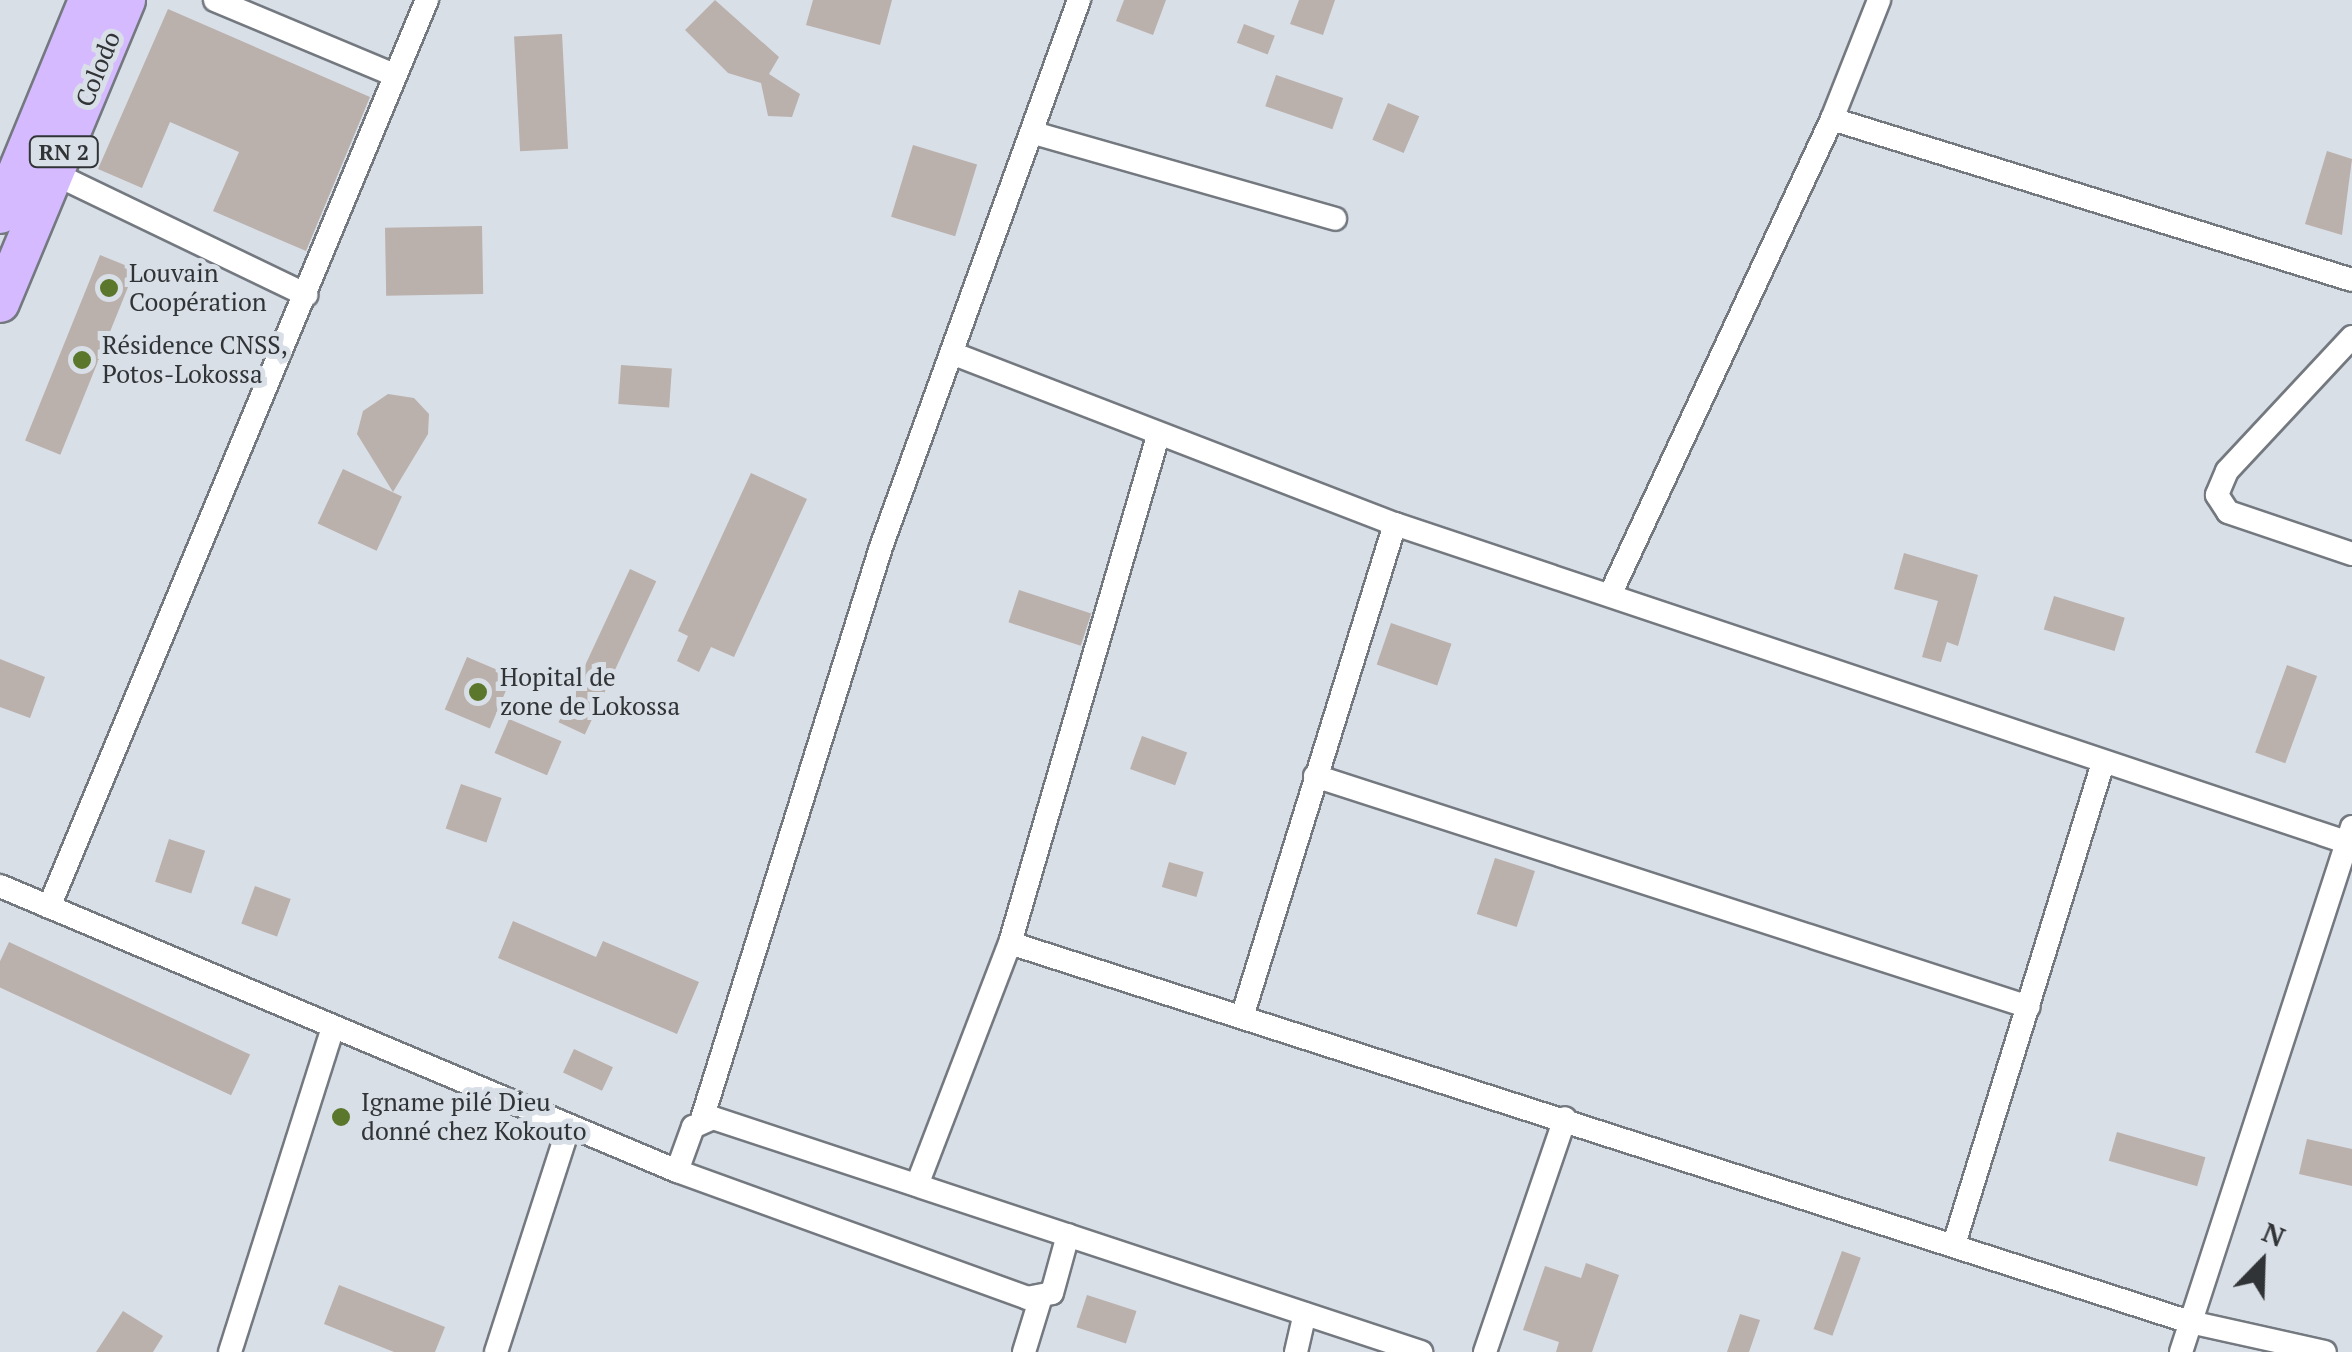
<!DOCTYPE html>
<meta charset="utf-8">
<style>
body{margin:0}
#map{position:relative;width:2352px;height:1352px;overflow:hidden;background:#d9dfe7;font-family:"PT Serif",serif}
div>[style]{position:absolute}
.building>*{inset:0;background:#bab0ac;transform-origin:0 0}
.roads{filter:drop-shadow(2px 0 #747980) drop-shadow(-2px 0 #747980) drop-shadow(0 2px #747980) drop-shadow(0 -2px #747980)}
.street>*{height:22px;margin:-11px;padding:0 11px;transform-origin:11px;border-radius:11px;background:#fff}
.primary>*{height:38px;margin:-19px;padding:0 19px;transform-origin:19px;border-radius:19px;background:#d6baff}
.dots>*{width:28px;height:28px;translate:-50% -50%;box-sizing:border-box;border:5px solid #d9dfe7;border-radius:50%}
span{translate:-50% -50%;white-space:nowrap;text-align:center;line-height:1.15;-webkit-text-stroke:10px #d9dfe7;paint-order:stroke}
.shield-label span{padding:2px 8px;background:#d9dfe7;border:2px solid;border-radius:8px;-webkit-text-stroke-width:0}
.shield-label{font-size:22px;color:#313437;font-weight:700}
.street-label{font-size:25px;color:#313437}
.poi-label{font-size:25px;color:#313437}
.left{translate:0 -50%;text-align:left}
.north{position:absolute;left:2212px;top:1212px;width:100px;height:100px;-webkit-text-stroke:8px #d9dfe7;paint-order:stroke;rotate:23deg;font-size:28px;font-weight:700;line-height:40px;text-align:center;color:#313437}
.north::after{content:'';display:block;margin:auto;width:35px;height:45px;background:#313437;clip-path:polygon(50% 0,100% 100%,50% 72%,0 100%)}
</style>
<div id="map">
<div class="building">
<i style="clip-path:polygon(715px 0,779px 57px,769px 74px,800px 94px,792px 117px,768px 116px,761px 83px,728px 73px,685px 30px)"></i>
<i style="clip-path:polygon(813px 0,892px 0,880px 45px,806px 25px)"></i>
<i style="clip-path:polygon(1124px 0,1166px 0,1153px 35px,1116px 21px)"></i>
<i style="clip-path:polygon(1299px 0,1335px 0,1323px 35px,1290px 24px)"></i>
<i style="clip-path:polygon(168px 9px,370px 97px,306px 251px,213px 211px,239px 152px,170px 122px,142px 188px,98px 169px)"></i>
<i style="left:1244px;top:24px;width:33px;height:20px;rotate:21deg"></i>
<i style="left:562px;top:34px;width:115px;height:48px;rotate:87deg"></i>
<i style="left:1276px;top:75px;width:71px;height:33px;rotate:19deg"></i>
<i style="left:1388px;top:103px;width:34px;height:40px;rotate:23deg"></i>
<i style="left:913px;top:145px;width:67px;height:75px;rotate:17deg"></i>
<i style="clip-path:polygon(2327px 151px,2352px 159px,2342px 235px,2305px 224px)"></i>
<i style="left:482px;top:226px;width:68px;height:97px;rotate:89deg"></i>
<i style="left:100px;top:255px;width:38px;height:200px;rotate:22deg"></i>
<i style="left:621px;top:365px;width:51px;height:39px;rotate:4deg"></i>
<i style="clip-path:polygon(388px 394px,414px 398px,429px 414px,428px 434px,393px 492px,357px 434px,363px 411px)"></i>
<i style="left:343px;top:469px;width:65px;height:60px;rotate:25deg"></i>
<i style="clip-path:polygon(751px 473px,807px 499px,734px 657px,711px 647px,699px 672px,677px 661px,688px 636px,678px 631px)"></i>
<i style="clip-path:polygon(1904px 553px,1978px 575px,1958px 646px,1947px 642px,1941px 662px,1922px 657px,1938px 601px,1894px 589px)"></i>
<i style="left:630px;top:569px;width:29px;height:169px;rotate:25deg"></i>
<i style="left:1019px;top:590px;width:76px;height:34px;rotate:18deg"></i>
<i style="left:2054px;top:596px;width:74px;height:35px;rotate:17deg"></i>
<i style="left:1391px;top:623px;width:64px;height:44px;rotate:19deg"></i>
<i style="left:467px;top:657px;width:49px;height:57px;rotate:23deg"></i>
<i style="clip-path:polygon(0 659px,45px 677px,30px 718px,0 707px)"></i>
<i style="left:2287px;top:665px;width:32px;height:93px;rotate:20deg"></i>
<i style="left:509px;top:719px;width:57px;height:37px;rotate:23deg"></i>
<i style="left:1142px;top:736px;width:48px;height:35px;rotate:20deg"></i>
<i style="left:461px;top:784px;width:43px;height:47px;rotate:19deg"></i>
<i style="left:169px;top:839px;width:38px;height:45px;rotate:18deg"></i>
<i style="left:1495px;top:858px;width:42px;height:59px;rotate:18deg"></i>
<i style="left:1169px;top:862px;width:36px;height:26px;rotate:16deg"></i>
<i style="left:255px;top:886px;width:38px;height:40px;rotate:20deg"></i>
<i style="clip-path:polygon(513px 921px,596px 957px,603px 941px,699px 982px,677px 1034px,498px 958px)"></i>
<i style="left:9px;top:942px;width:266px;height:45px;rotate:25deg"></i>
<i style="left:574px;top:1049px;width:43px;height:26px;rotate:25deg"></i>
<i style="left:2117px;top:1132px;width:92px;height:30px;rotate:16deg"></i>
<i style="clip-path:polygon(2307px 1139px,2352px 1149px,2352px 1186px,2299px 1174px)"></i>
<i style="left:1842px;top:1251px;width:20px;height:83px;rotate:20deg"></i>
<i style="clip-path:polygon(1586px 1263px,1619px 1275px,1592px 1352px,1556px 1352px,1559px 1342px,1523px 1330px,1545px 1266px,1581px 1278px)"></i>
<i style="clip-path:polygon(339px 1285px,445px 1327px,435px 1352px,394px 1352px,324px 1324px)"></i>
<i style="left:1087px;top:1295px;width:52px;height:34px;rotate:18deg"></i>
<i style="clip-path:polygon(123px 1311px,163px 1336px,153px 1352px,96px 1352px)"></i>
<i style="clip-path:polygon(1740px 1314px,1760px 1320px,1749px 1352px,1727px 1352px)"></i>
</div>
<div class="roads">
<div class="street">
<i style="left:215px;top:0;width:194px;rotate:22.7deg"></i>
<i style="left:1832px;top:119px;width:544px;rotate:17.2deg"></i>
<i style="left:1034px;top:133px;width:313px;rotate:15.9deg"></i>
<i style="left:55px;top:174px;width:279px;rotate:25.7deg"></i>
<i style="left:2352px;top:337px;width:183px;rotate:133deg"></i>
<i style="left:2227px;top:471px;width:26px;rotate:113deg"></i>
<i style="left:2217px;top:495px;width:20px;rotate:57deg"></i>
<i style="left:2228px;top:512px;width:131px;rotate:18.7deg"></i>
<i style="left:954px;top:354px;width:473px;rotate:21.1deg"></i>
<i style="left:1395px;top:524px;width:1009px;rotate:18.49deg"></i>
<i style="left:1610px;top:595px;width:525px;rotate:-65deg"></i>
<i style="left:1832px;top:119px;width:128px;rotate:-68.4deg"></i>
<i style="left:1315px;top:776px;width:750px;rotate:17.93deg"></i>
<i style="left:0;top:886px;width:735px;rotate:22.83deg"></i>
<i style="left:677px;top:1171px;width:372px;rotate:19.9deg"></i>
<i style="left:1027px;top:1298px;width:25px;rotate:-11deg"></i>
<i style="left:1052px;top:1293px;width:60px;rotate:-74.6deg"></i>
<i style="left:49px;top:907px;width:983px;rotate:-67.38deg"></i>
<i style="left:1010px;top:943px;width:1239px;rotate:17.81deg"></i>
<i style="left:2190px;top:1322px;width:138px;rotate:12.5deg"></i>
<i style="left:1242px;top:1017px;width:516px;rotate:-72.76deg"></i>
<i style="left:702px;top:1119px;width:599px;rotate:-72.62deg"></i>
<i style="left:881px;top:547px;width:582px;rotate:-70.1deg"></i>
<i style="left:677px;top:1171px;width:47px;rotate:-70deg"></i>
<i style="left:693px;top:1127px;width:22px;rotate:-24deg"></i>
<i style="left:713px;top:1118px;width:746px;rotate:18.29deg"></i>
<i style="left:917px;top:1185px;width:259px;rotate:-69deg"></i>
<i style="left:1010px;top:943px;width:528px;rotate:-73.73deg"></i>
<i style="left:1955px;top:1241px;width:499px;rotate:-72.8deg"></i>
<i style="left:230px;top:1352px;width:340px;rotate:-72.4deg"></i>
<i style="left:496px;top:1352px;width:237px;rotate:-72.1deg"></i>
<i style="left:1024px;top:1352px;width:54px;rotate:-72.9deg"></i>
<i style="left:1296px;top:1352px;width:39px;rotate:-77deg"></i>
<i style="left:1485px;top:1352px;width:247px;rotate:-71.1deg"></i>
<i style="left:2181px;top:1352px;width:552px;rotate:-71.96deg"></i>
</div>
<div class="primary">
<i style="left:0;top:214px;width:231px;rotate:-67.6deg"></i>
<i style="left:0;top:303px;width:328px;rotate:-67.4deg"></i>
</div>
</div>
<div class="dots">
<i style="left:109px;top:288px;background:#5b772c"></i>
<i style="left:82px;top:360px;background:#5b772c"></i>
<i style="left:478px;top:692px;background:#5b772c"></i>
<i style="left:341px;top:1117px;background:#5b772c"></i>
</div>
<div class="shield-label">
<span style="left:64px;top:152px">RN 2</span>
</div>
<div class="street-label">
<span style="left:98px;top:69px;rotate:-68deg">Colodo</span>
</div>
<div class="poi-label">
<span class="left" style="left:129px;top:288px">Louvain<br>Coopération</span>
<span class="left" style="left:102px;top:360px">Résidence CNSS,<br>Potos-Lokossa</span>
<span class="left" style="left:500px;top:692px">Hopital de<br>zone de Lokossa</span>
<span class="left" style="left:361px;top:1117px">Igname pilé Dieu<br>donné chez Kokouto</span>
</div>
<div class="north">N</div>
</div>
